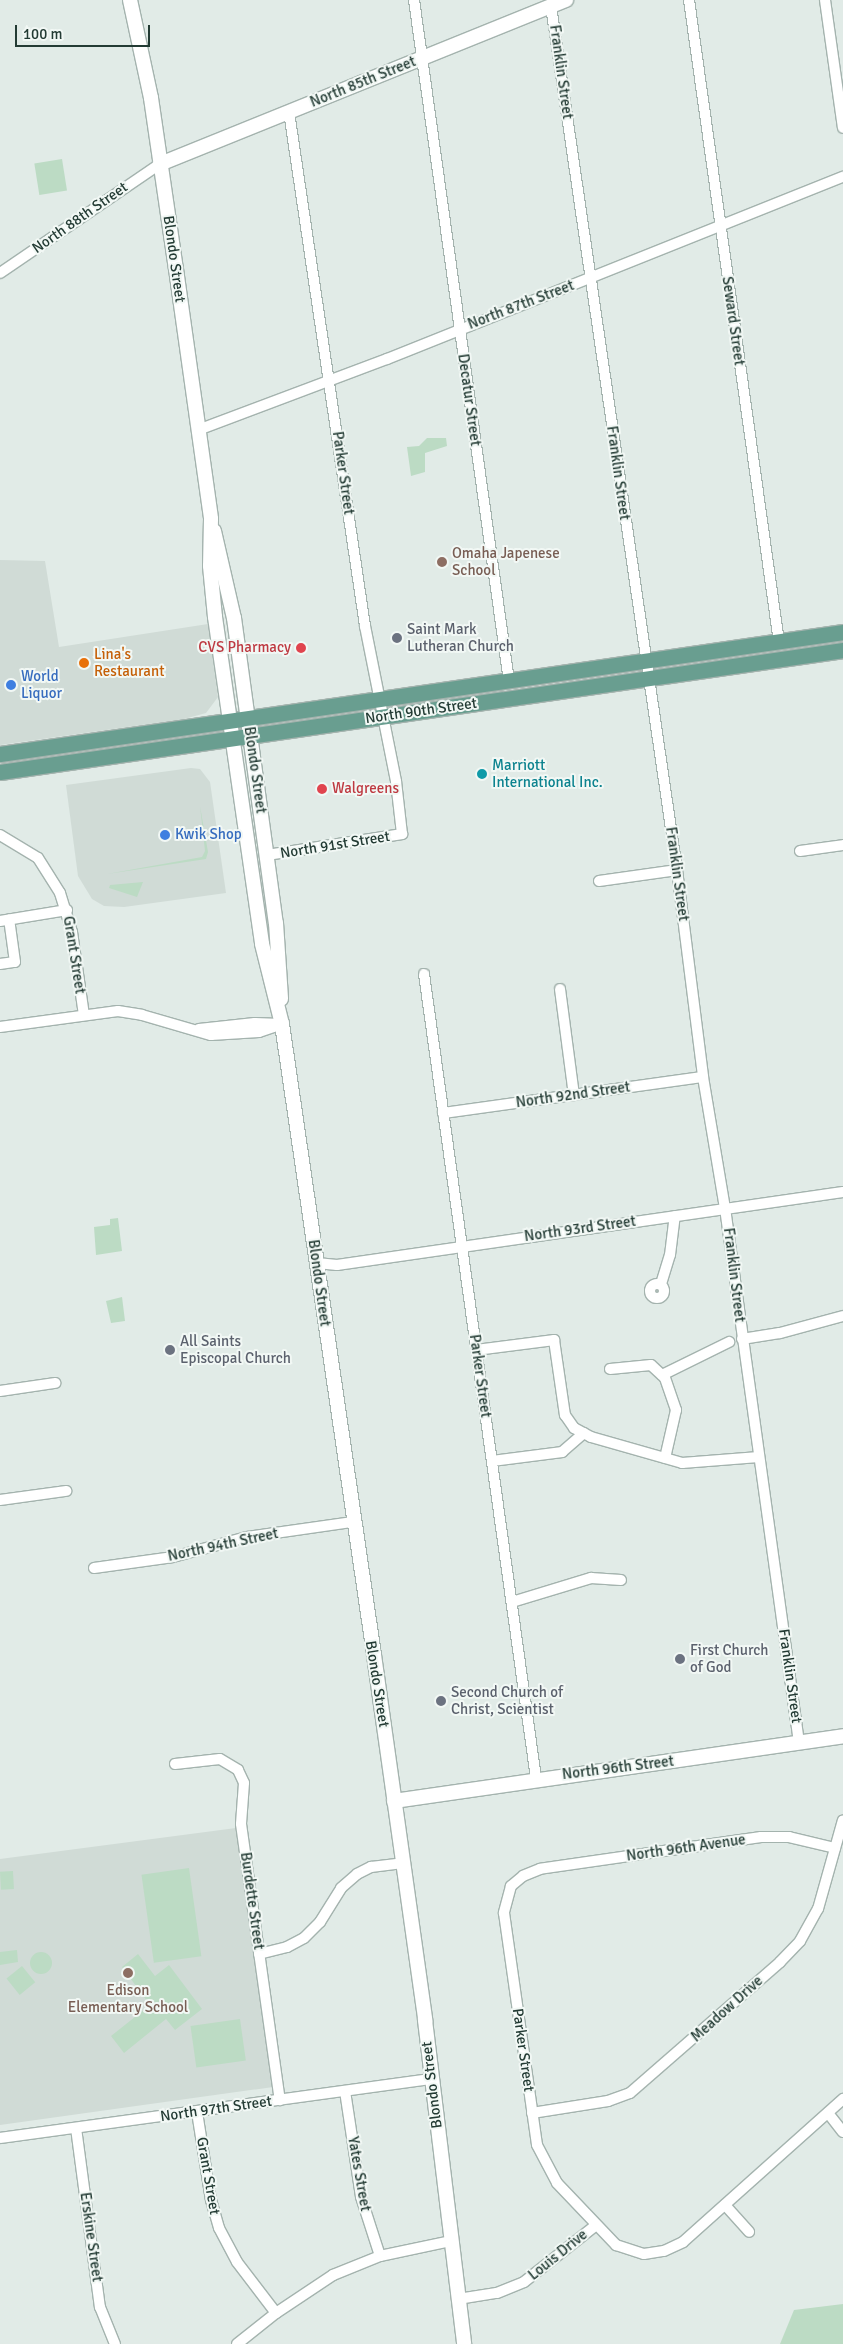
<!DOCTYPE html>
<style>
body{margin:0}
#map{position:relative;width:843px;height:2344px;overflow:hidden;background:#e1ebe7;font-family:Signika,sans-serif}
div>[style]{position:absolute}
.built>*{inset:0;background:#d0dbd6}
.green>*{inset:0;background:#bcdbc4;transform-origin:0 0}
.round{border-radius:50%}
.roads{filter:drop-shadow(1px 0 #a4b3ae) drop-shadow(-1px 0 #a4b3ae) drop-shadow(0 1px #a4b3ae) drop-shadow(0 -1px #a4b3ae)}
.street>*{height:10px;margin:-5px;padding:0 5px;transform-origin:5px;border-radius:5px;background:#fff}
.street>.ring{margin:-5px;padding:0;box-sizing:content-box;background:none;border:10px solid #fff;border-radius:50%}
.secondary>*{height:14px;margin:-7px;padding:0 7px;transform-origin:7px;border-radius:7px;background:#fff}
.primary>*{height:15px;margin:-7.5px;padding:0 7.5px;transform-origin:7.5px;border-radius:7.5px;background:#699e90}
.dots>*{width:14px;height:14px;translate:-50% -50%;box-sizing:border-box;border:2px solid #f2f8f5;border-radius:50%}
span{translate:-50% -50%;white-space:nowrap;text-align:center;line-height:1.15;-webkit-text-stroke:4px #f2f8f5;paint-order:stroke}
.street-label{font-size:15px;color:#233b34}
.education-label{font-size:15px;color:#785e54}
.left{translate:0 -50%;text-align:left}
.worship-label{font-size:15px;color:#5b616d}
.health-label{font-size:15px;color:#be3a42}
.right{translate:-100% -50%;text-align:right}
.food-label{font-size:15px;color:#c56008}
.shop-label{font-size:15px;color:#366cbe}
.culture-label{font-size:15px;color:#0d838f}
.scale{position:absolute;left:15px;top:25px;width:135px;height:22px;box-sizing:border-box;border:2px solid #233b34;border-top:0;padding-left:6px;font-size:15px;line-height:18px;white-space:nowrap;color:#233b34;-webkit-text-stroke:4px #f2f8f5;paint-order:stroke}
</style>
<div id="map">
<div class="built">
<i style="clip-path:polygon(0 560px,45px 561px,59px 647px,208px 624px,218px 697px,206px 713px,184px 719px,0 745px)"></i>
<i style="clip-path:polygon(191px 768px,200px 769px,210px 782px,226px 893px,124px 907px,104px 906px,92px 899px,78px 876px,66px 785px)"></i>
<i style="clip-path:polygon(236px 1828px,273px 2087px,0 2125px,0 1859px)"></i>
</div>
<div class="green">
<i style="left:62px;top:159px;width:32px;height:28px;rotate:81deg"></i>
<i style="clip-path:polygon(427px 438px,446px 438px,447px 446px,425px 453px,425px 472px,411px 476px,407px 447px,419px 446px)"></i>
<i style="clip-path:polygon(200px 806px,208px 852px,206px 859px,107px 874px,202px 857px,205px 851px)"></i>
<i style="clip-path:polygon(143px 882px,137px 897px,109px 888px,110px 885px)"></i>
<i style="clip-path:polygon(118px 1218px,122px 1251px,96px 1255px,94px 1227px,110px 1225px,110px 1219px)"></i>
<i style="clip-path:polygon(122px 1297px,125px 1321px,111px 1323px,106px 1301px)"></i>
<i style="left:189px;top:1868px;width:89px;height:48px;rotate:82deg"></i>
<i style="left:13px;top:1871px;width:18px;height:13px;rotate:87deg"></i>
<i style="clip-path:polygon(17px 1950px,18px 1962px,0 1965px,0 1952px)"></i>
<i class="round" style="left:30px;top:1952px;width:22px;height:22px"></i>
<i style="clip-path:polygon(138px 1954px,155px 1976px,169px 1965px,202px 2009px,175px 2030px,166px 2019px,124px 2053px,111px 2036px,150px 2005px,122px 1967px)"></i>
<i style="left:22px;top:1966px;width:21px;height:20px;rotate:51deg"></i>
<i style="left:240px;top:2019px;width:42px;height:50px;rotate:82deg"></i>
<i style="clip-path:polygon(843px 2304px,843px 2344px,780px 2344px,794px 2310px)"></i>
</div>
<div class="roads">
<div class="street">
<i style="left:414px;top:0;width:688px;rotate:82.06deg"></i>
<i style="left:689px;top:0;width:648px;rotate:82.02deg"></i>
<i style="left:825px;top:0;width:129px;rotate:82deg"></i>
<i style="left:551px;top:6px;width:873px;rotate:81.7deg"></i>
<i style="left:677px;top:870px;width:209px;rotate:82.8deg"></i>
<i style="left:703px;top:1077px;width:133px;rotate:80.5deg"></i>
<i style="left:725px;top:1208px;width:540px;rotate:82.12deg"></i>
<i style="left:0;top:273px;width:194px;rotate:-34.3deg"></i>
<i style="left:198px;top:430px;width:202px;rotate:-20.6deg"></i>
<i style="left:387px;top:359px;width:491px;rotate:-21.8deg"></i>
<i style="left:0;top:835px;width:44px;rotate:31.2deg"></i>
<i style="left:38px;top:858px;width:41px;rotate:57.8deg"></i>
<i style="left:60px;top:893px;width:41px;rotate:72.9deg"></i>
<i style="left:72px;top:932px;width:84px;rotate:81.8deg"></i>
<i style="left:800px;top:851px;width:43px;rotate:-7.9deg"></i>
<i style="left:267px;top:855px;width:137px;rotate:-8.8deg"></i>
<i style="left:402px;top:834px;width:53px;rotate:-96.5deg"></i>
<i style="left:396px;top:781px;width:158px;rotate:-101.3deg"></i>
<i style="left:365px;top:626px;width:520px;rotate:-98.41deg"></i>
<i style="left:599px;top:881px;width:79px;rotate:-8deg"></i>
<i style="left:0;top:921px;width:68px;rotate:-9.3deg"></i>
<i style="left:0;top:964px;width:15px;rotate:-8deg"></i>
<i style="left:15px;top:962px;width:43px;rotate:-97.9deg"></i>
<i style="left:424px;top:974px;width:812px;rotate:82.07deg"></i>
<i style="left:560px;top:989px;width:107px;rotate:82.5deg"></i>
<i style="left:0;top:1027px;width:119px;rotate:-7.7deg"></i>
<i style="left:118px;top:1011px;width:24px;rotate:9deg"></i>
<i style="left:142px;top:1015px;width:72px;rotate:16.2deg"></i>
<i style="left:211px;top:1035px;width:48px;rotate:-3.6deg"></i>
<i style="left:259px;top:1032px;width:24px;rotate:-19deg"></i>
<i style="left:199px;top:1029px;width:56px;rotate:-6.1deg"></i>
<i style="left:255px;top:1023px;width:26px;rotate:2deg"></i>
<i style="left:443px;top:1113px;width:262px;rotate:-7.9deg"></i>
<i style="left:317px;top:1263px;width:20px;rotate:6deg"></i>
<i style="left:337px;top:1265px;width:511px;rotate:-8.21deg"></i>
<i class="ring" style="left:650px;top:1284px;width:4px;height:4px"></i>
<i style="left:661px;top:1284px;width:30px;rotate:-73deg"></i>
<i style="left:670px;top:1255px;width:39px;rotate:-83deg"></i>
<i style="left:742px;top:1339px;width:38px;rotate:-9deg"></i>
<i style="left:780px;top:1333px;width:65px;rotate:-15.1deg"></i>
<i style="left:476px;top:1350px;width:79px;rotate:-7.3deg"></i>
<i style="left:554px;top:1340px;width:76px;rotate:81.7deg"></i>
<i style="left:565px;top:1415px;width:16px;rotate:55deg"></i>
<i style="left:574px;top:1428px;width:19px;rotate:28deg"></i>
<i style="left:591px;top:1437px;width:95px;rotate:15.9deg"></i>
<i style="left:682px;top:1463px;width:77px;rotate:-4.5deg"></i>
<i style="left:610px;top:1369px;width:41px;rotate:-5.6deg"></i>
<i style="left:651px;top:1365px;width:19px;rotate:43deg"></i>
<i style="left:665px;top:1378px;width:34px;rotate:71deg"></i>
<i style="left:676px;top:1410px;width:49px;rotate:102.9deg"></i>
<i style="left:662px;top:1375px;width:75px;rotate:-26.2deg"></i>
<i style="left:0;top:1391px;width:56px;rotate:-8.3deg"></i>
<i style="left:492px;top:1461px;width:71px;rotate:-7.3deg"></i>
<i style="left:562px;top:1452px;width:29px;rotate:-41deg"></i>
<i style="left:0;top:1500px;width:67px;rotate:-7.8deg"></i>
<i style="left:94px;top:1568px;width:80px;rotate:-7.9deg"></i>
<i style="left:173px;top:1557px;width:77px;rotate:-15.1deg"></i>
<i style="left:247px;top:1537px;width:107px;rotate:-8.1deg"></i>
<i style="left:512px;top:1602px;width:83px;rotate:-16.9deg"></i>
<i style="left:591px;top:1578px;width:30px;rotate:4deg"></i>
<i style="left:175px;top:1764px;width:45px;rotate:-6.3deg"></i>
<i style="left:220px;top:1759px;width:21px;rotate:31deg"></i>
<i style="left:238px;top:1770px;width:14px;rotate:65deg"></i>
<i style="left:244px;top:1783px;width:41px;rotate:94.2deg"></i>
<i style="left:241px;top:1824px;width:279px;rotate:82deg"></i>
<i style="left:835px;top:1848px;width:47px;rotate:-166.6deg"></i>
<i style="left:789px;top:1837px;width:28px;rotate:180deg"></i>
<i style="left:761px;top:1837px;width:223px;rotate:171.8deg"></i>
<i style="left:540px;top:1869px;width:18px;rotate:158deg"></i>
<i style="left:523px;top:1876px;width:16px;rotate:140deg"></i>
<i style="left:511px;top:1886px;width:28px;rotate:105deg"></i>
<i style="left:504px;top:1913px;width:234px;rotate:81.9deg"></i>
<i style="left:537px;top:2145px;width:43px;rotate:62.2deg"></i>
<i style="left:557px;top:2183px;width:86px;rotate:46.4deg"></i>
<i style="left:616px;top:2245px;width:29px;rotate:18deg"></i>
<i style="left:644px;top:2254px;width:20px;rotate:-9deg"></i>
<i style="left:664px;top:2251px;width:21px;rotate:-25deg"></i>
<i style="left:683px;top:2242px;width:215px;rotate:-41.8deg"></i>
<i style="left:259px;top:1954px;width:29px;rotate:-14deg"></i>
<i style="left:287px;top:1947px;width:19px;rotate:-28deg"></i>
<i style="left:304px;top:1938px;width:23px;rotate:-45deg"></i>
<i style="left:320px;top:1922px;width:40px;rotate:-58deg"></i>
<i style="left:341px;top:1888px;width:21px;rotate:-41deg"></i>
<i style="left:357px;top:1874px;width:16px;rotate:-27deg"></i>
<i style="left:371px;top:1867px;width:32px;rotate:-7deg"></i>
<i style="left:345px;top:2091px;width:107px;rotate:81.4deg"></i>
<i style="left:361px;top:2197px;width:62px;rotate:72.1deg"></i>
<i style="left:197px;top:2112px;width:89px;rotate:81deg"></i>
<i style="left:211px;top:2200px;width:29px;rotate:74deg"></i>
<i style="left:219px;top:2228px;width:38px;rotate:62deg"></i>
<i style="left:237px;top:2262px;width:64px;rotate:52.6deg"></i>
<i style="left:532px;top:2113px;width:77px;rotate:-9deg"></i>
<i style="left:608px;top:2101px;width:23px;rotate:-20deg"></i>
<i style="left:630px;top:2093px;width:199px;rotate:-41.1deg"></i>
<i style="left:780px;top:1962px;width:29px;rotate:-46deg"></i>
<i style="left:800px;top:1941px;width:37px;rotate:-61deg"></i>
<i style="left:818px;top:1909px;width:92px;rotate:-74.3deg"></i>
<i style="left:828px;top:2113px;width:24px;rotate:52deg"></i>
<i style="left:76px;top:2128px;width:181px;rotate:82.4deg"></i>
<i style="left:100px;top:2307px;width:40px;rotate:68deg"></i>
<i style="left:0;top:2138px;width:435px;rotate:-7.8deg"></i>
<i style="left:725px;top:2205px;width:36px;rotate:48deg"></i>
<i style="left:458px;top:2299px;width:39px;rotate:-9deg"></i>
<i style="left:497px;top:2293px;width:29px;rotate:-22deg"></i>
<i style="left:524px;top:2282px;width:90px;rotate:-38.3deg"></i>
<i style="left:237px;top:2344px;width:50px;rotate:-38.5deg"></i>
<i style="left:276px;top:2313px;width:69px;rotate:-33.7deg"></i>
<i style="left:333px;top:2275px;width:51px;rotate:-22deg"></i>
<i style="left:380px;top:2256px;width:73px;rotate:-11.9deg"></i>
</div>
<div class="secondary">
<i style="left:130px;top:0;width:100px;rotate:77.9deg"></i>
<i style="left:151px;top:98px;width:173px;rotate:81.7deg"></i>
<i style="left:176px;top:269px;width:252px;rotate:82deg"></i>
<i style="left:211px;top:519px;width:47px;rotate:91.2deg"></i>
<i style="left:210px;top:566px;width:51px;rotate:84.4deg"></i>
<i style="left:215px;top:617px;width:330px;rotate:81.8deg"></i>
<i style="left:262px;top:944px;width:82px;rotate:76deg"></i>
<i style="left:282px;top:1024px;width:638px;rotate:81.7deg"></i>
<i style="left:374px;top:1655px;width:369px;rotate:82deg"></i>
<i style="left:425px;top:2020px;width:326px;rotate:83.1deg"></i>
<i style="left:160px;top:164px;width:438px;rotate:-22deg"></i>
<i style="left:214px;top:531px;width:89px;rotate:77.1deg"></i>
<i style="left:234px;top:618px;width:308px;rotate:82.2deg"></i>
<i style="left:276px;top:923px;width:76px;rotate:86.2deg"></i>
<i style="left:394px;top:1801px;width:454px;rotate:-8.2deg"></i>
</div>
<div class="primary">
<i style="left:0;top:754px;width:852px;rotate:-8.23deg"></i>
<i style="left:0;top:772px;width:852px;rotate:-8.23deg"></i>
</div>
</div>
<div class="dots">
<i style="left:442px;top:562px;background:#8d6e63"></i>
<i style="left:397px;top:638px;background:#6b7280"></i>
<i style="left:301px;top:648px;background:#e0444e"></i>
<i style="left:84px;top:663px;background:#e8710a"></i>
<i style="left:11px;top:685px;background:#3f7fe0"></i>
<i style="left:482px;top:774px;background:#0f9aa8"></i>
<i style="left:322px;top:789px;background:#e0444e"></i>
<i style="left:165px;top:835px;background:#3f7fe0"></i>
<i style="left:170px;top:1350px;background:#6b7280"></i>
<i style="left:680px;top:1659px;background:#6b7280"></i>
<i style="left:441px;top:1701px;background:#6b7280"></i>
<i style="left:128px;top:1973px;background:#8d6e63"></i>
</div>
<div class="street-label">
<span style="left:561px;top:72px;rotate:82deg">Franklin Street</span>
<span style="left:363px;top:82px;rotate:-22deg">North 85th Street</span>
<span style="left:80px;top:218px;rotate:-35deg">North 88th Street</span>
<span style="left:174px;top:259px;rotate:82deg">Blondo Street</span>
<span style="left:521px;top:305px;rotate:-21deg">North 87th Street</span>
<span style="left:733px;top:321px;rotate:82deg">Seward Street</span>
<span style="left:469px;top:400px;rotate:82deg">Decatur Street</span>
<span style="left:343px;top:473px;rotate:82deg">Parker Street</span>
<span style="left:618px;top:473px;rotate:82deg">Franklin Street</span>
<span style="left:421px;top:711px;rotate:-8deg">North 90th Street</span>
<span style="left:255px;top:770px;rotate:82deg">Blondo Street</span>
<span style="left:335px;top:845px;rotate:-9deg">North 91st Street</span>
<span style="left:677px;top:874px;rotate:82deg">Franklin Street</span>
<span style="left:74px;top:955px;rotate:81deg">Grant Street</span>
<span style="left:573px;top:1095px;rotate:-8deg">North 92nd Street</span>
<span style="left:580px;top:1229px;rotate:-8deg">North 93rd Street</span>
<span style="left:734px;top:1275px;rotate:83deg">Franklin Street</span>
<span style="left:319px;top:1283px;rotate:82deg">Blondo Street</span>
<span style="left:480px;top:1376px;rotate:82deg">Parker Street</span>
<span style="left:223px;top:1545px;rotate:-12deg">North 94th Street</span>
<span style="left:790px;top:1676px;rotate:82deg">Franklin Street</span>
<span style="left:377px;top:1684px;rotate:81deg">Blondo Street</span>
<span style="left:618px;top:1768px;rotate:-7deg">North 96th Street</span>
<span style="left:686px;top:1848px;rotate:-8deg">North 96th Avenue</span>
<span style="left:252px;top:1901px;rotate:82deg">Burdette Street</span>
<span style="left:727px;top:2009px;rotate:-42deg">Meadow Drive</span>
<span style="left:523px;top:2050px;rotate:82deg">Parker Street</span>
<span style="left:432px;top:2085px;rotate:-97deg">Blondo Street</span>
<span style="left:216px;top:2109px;rotate:-8deg">North 97th Street</span>
<span style="left:359px;top:2174px;rotate:80deg">Yates Street</span>
<span style="left:208px;top:2176px;rotate:80deg">Grant Street</span>
<span style="left:91px;top:2237px;rotate:82deg">Erskine Street</span>
<span style="left:558px;top:2255px;rotate:-39deg">Louis Drive</span>
</div>
<div class="education-label">
<span class="left" style="left:452px;top:562px">Omaha Japenese<br>School</span>
<span style="left:128px;top:1999px">Edison<br>Elementary School</span>
</div>
<div class="worship-label">
<span class="left" style="left:407px;top:638px">Saint Mark<br>Lutheran Church</span>
<span class="left" style="left:180px;top:1350px">All Saints<br>Episcopal Church</span>
<span class="left" style="left:690px;top:1659px">First Church<br>of God</span>
<span class="left" style="left:451px;top:1701px">Second Church of<br>Christ, Scientist</span>
</div>
<div class="health-label">
<span class="right" style="left:291px;top:648px">CVS Pharmacy</span>
<span class="left" style="left:332px;top:789px">Walgreens</span>
</div>
<div class="food-label">
<span class="left" style="left:94px;top:663px">Lina's<br>Restaurant</span>
</div>
<div class="shop-label">
<span class="left" style="left:21px;top:685px">World<br>Liquor</span>
<span class="left" style="left:175px;top:835px">Kwik Shop</span>
</div>
<div class="culture-label">
<span class="left" style="left:492px;top:774px">Marriott<br>International Inc.</span>
</div>
<div class="scale">100 m</div>
</div>
